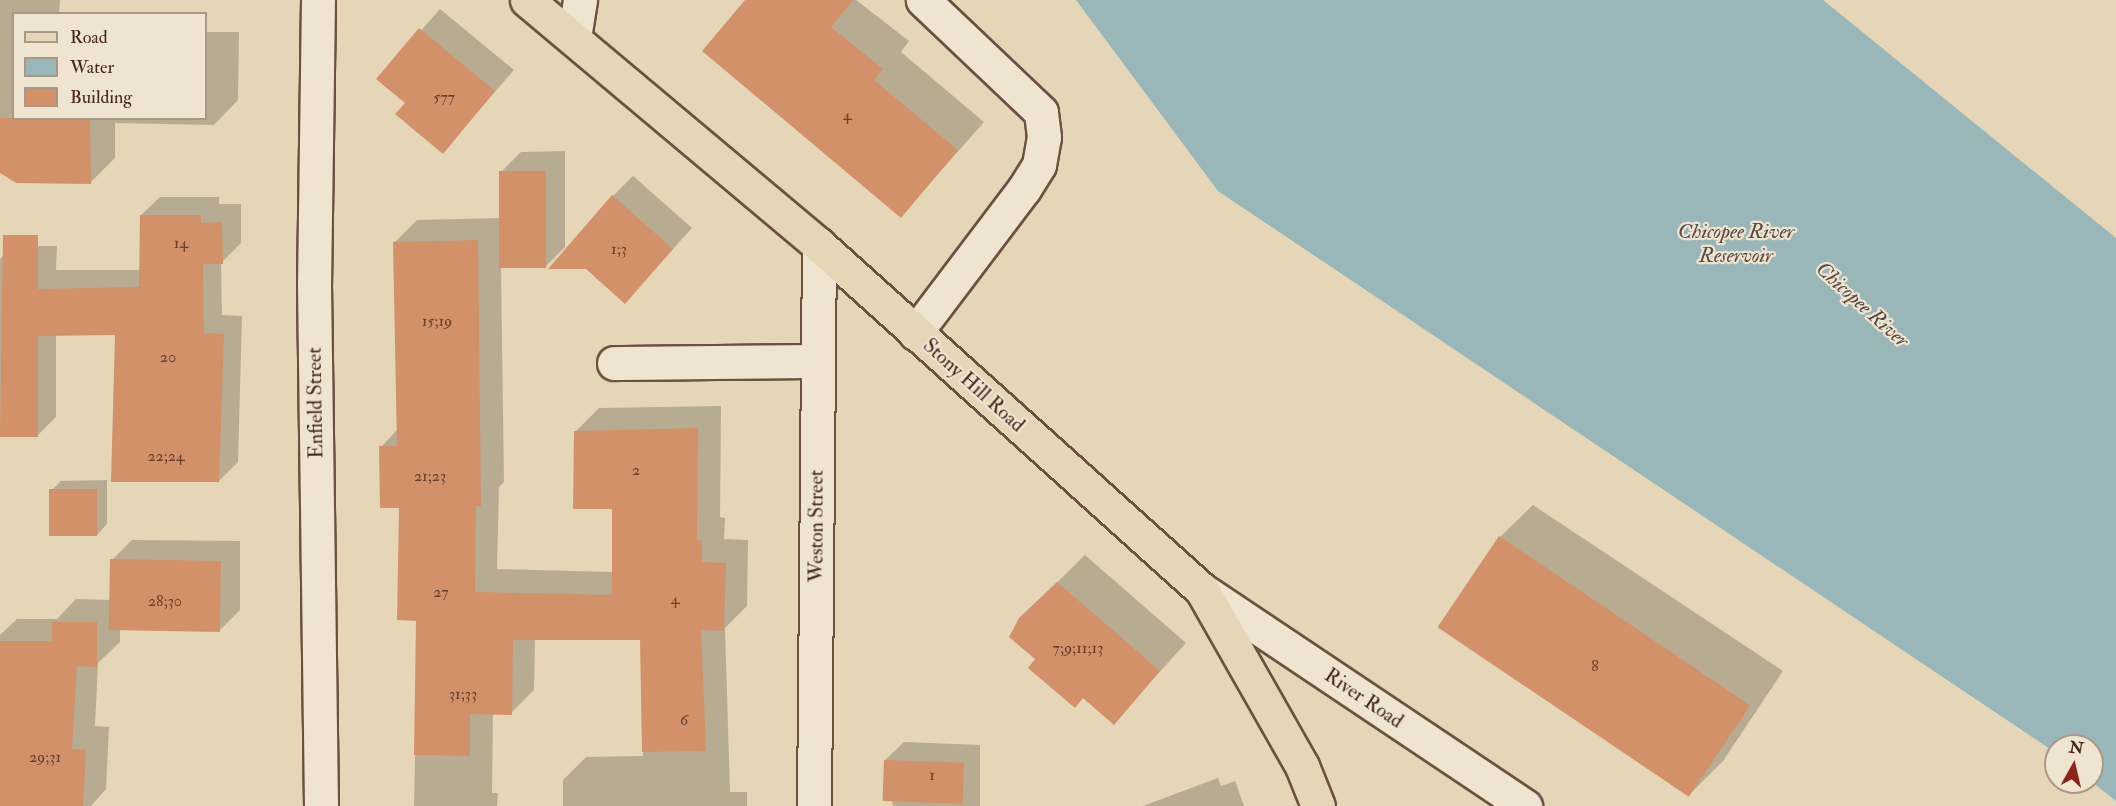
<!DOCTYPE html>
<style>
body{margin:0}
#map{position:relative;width:2116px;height:806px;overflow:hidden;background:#e5d6b7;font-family:"IM FELL Double Pica",serif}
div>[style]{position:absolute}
.water>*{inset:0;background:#99b7b8}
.shadow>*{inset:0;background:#0003}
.building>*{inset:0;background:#d39169;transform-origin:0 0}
.roads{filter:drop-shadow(2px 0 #6c5141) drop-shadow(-2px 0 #6c5141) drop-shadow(0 2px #6c5141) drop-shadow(0 -2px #6c5141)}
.minor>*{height:33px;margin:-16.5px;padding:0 16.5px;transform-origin:16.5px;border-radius:16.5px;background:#eee4d0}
.major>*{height:33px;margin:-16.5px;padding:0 16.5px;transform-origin:16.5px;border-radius:16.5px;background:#e5d6b7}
span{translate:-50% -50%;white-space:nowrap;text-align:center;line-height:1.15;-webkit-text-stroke:4.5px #eee4d0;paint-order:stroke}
.number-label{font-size:16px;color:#68402e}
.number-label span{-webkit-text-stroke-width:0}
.street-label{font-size:20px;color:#44251a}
.water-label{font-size:21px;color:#594a42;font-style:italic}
.legend{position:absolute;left:12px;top:12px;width:195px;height:108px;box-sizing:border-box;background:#eee4d0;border:2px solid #aa9887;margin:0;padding:8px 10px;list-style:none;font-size:18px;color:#44251a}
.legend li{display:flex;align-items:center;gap:12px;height:30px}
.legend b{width:30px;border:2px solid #aa9887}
.north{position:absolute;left:2044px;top:734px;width:60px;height:60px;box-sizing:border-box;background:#eee4d0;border:2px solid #aa9887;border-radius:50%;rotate:8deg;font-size:16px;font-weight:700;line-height:24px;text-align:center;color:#44251a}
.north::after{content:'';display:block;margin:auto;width:21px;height:27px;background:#8f2418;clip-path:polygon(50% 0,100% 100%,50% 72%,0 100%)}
</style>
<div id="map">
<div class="water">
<i style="clip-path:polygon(1076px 0,1823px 0,2116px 238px,2116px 801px,2092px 782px,2092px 746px,2056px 746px,2056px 753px,1218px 191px)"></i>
</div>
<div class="shadow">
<i style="clip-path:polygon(0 0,60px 0,59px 14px,14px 14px,14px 118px,206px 118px,206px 32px,239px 32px,238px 100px,214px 125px,115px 123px,115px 158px,91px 182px,0 171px)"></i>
<i style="clip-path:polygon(747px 0,856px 0,909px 41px,901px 52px,984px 122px,901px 216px)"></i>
<i style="clip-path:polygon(440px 9px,514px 70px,443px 152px,407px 102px,378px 79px)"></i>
<i style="clip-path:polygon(565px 151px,565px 247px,545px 267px,501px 267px,504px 482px,499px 487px,497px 569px,613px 572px,614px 508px,576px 431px,599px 408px,721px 406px,720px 517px,725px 518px,724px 539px,748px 540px,747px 606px,725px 628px,730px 792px,747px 792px,747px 806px,563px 806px,563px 780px,586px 757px,643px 756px,642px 639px,535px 638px,534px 690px,511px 713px,493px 713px,492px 793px,498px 793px,497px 806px,414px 806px,418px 619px,400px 506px,381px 447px,398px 429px,394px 243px,417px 220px,501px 218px,501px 172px,521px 152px)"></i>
<i style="clip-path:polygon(633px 176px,692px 228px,625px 302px,613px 196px)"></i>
<i style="clip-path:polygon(160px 197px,219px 197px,219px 204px,241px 204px,241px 243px,221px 263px,222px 315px,242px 316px,238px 462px,219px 481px,117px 334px,56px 334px,56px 417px,38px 435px,0 436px,0 259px,13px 246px,57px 246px,56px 270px,141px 270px,141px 215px)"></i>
<i style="clip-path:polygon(107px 480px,107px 524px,97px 535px,51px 491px,61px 481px)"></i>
<i style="clip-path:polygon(1533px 505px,1783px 671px,1723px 761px,1690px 794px,1500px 537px)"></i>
<i style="clip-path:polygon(132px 540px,240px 541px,240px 610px,220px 630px,120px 629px,120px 642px,98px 663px,95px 726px,109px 727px,106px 789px,91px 806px,0 806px,0 635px,17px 619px,57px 619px,76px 599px,111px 600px,112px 560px)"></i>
<i style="clip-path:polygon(1085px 555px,1186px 643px,1113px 723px,1037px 659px,1020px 619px)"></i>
<i style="clip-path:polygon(904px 742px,980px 745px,980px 806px,893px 806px,885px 760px)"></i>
<i style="clip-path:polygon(1218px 778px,1221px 786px,1235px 781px,1244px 806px,1143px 806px)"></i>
</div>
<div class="building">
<i style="clip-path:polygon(745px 0,853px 0,831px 27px,883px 69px,874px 80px,958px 150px,901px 218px,702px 51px)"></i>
<i style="clip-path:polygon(419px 28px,495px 91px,443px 154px,395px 114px,405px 103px,376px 79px)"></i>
<i style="clip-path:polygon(0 118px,90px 118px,91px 184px,16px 183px,0 173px)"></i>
<i style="left:499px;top:171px;width:47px;height:97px"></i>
<i style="clip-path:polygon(612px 195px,673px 249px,625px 304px,586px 269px,548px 269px)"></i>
<i style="clip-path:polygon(140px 215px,201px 215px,201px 223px,222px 222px,223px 264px,203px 264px,204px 333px,224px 334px,219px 482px,111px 482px,115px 335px,38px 336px,38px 437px,0 437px,3px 235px,38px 235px,38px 289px,139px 287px)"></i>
<i style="clip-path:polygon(478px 240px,481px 506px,476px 506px,475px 592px,612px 595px,612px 509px,573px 509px,574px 431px,698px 428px,697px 540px,702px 541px,702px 562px,726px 563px,724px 631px,701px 630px,706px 751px,642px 752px,640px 640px,513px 640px,512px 715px,470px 714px,470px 756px,414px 755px,416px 621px,397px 620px,399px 508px,380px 508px,379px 446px,397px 446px,393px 242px)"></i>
<i style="left:97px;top:489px;width:47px;height:48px;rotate:90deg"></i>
<i style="left:1499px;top:536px;width:303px;height:110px;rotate:34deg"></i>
<i style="left:110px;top:559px;width:111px;height:71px;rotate:1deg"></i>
<i style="clip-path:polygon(1057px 582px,1160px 671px,1114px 725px,1083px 698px,1075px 708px,1028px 668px,1035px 659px,1009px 637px,1019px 618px)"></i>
<i style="clip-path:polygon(52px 622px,97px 622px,97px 667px,77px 666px,72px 749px,86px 750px,83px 806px,0 806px,0 641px,52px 641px)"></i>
<i style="left:884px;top:760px;width:80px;height:41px;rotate:2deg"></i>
</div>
<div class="roads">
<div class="minor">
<i style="left:318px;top:0;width:284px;rotate:90.8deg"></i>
<i style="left:314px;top:284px;width:522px;rotate:89.23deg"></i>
<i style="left:574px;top:38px;width:38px;rotate:-81deg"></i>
<i style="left:915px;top:333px;width:181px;rotate:-52.9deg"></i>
<i style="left:1024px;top:189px;width:28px;rotate:-58deg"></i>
<i style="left:1039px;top:165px;width:28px;rotate:-80deg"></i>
<i style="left:1044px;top:137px;width:25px;rotate:-97deg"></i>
<i style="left:1041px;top:112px;width:163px;rotate:-136.5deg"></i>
<i style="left:614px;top:363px;width:204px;rotate:-0.6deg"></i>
<i style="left:1202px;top:590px;width:389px;rotate:33.8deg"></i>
<i style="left:814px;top:806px;width:561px;rotate:-89.49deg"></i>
</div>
<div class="major">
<i style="left:527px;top:0;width:381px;rotate:40deg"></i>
<i style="left:819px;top:245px;width:515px;rotate:42.01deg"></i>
<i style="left:1202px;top:590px;width:202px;rotate:60.4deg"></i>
<i style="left:1302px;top:766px;width:43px;rotate:68.2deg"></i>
</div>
</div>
<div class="number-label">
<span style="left:444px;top:97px">577</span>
<span style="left:847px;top:115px">4</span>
<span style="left:181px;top:243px">14</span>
<span style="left:619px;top:249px">1;3</span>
<span style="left:437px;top:321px">15;19</span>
<span style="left:168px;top:357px">20</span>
<span style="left:166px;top:456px">22;24</span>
<span style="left:636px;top:470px">2</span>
<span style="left:430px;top:476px">21;23</span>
<span style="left:441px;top:592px">27</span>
<span style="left:675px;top:599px">4</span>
<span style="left:165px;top:601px">28;30</span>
<span style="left:1078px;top:648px">7;9;11;13</span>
<span style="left:1595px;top:666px">8</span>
<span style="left:463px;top:694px">31;33</span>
<span style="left:684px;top:720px">6</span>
<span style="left:45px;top:757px">29;31</span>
<span style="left:932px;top:775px">1</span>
</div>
<div class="street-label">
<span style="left:974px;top:385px;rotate:42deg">Stony Hill Road</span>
<span style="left:315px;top:403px;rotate:-91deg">Enfield Street</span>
<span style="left:816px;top:526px;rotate:-90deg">Weston Street</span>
<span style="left:1364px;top:698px;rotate:34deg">River Road</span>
</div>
<div class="water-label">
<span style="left:1736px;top:244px">Chicopee River<br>Reservoir</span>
<span style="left:1862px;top:305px;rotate:42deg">Chicopee River</span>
</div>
<ul class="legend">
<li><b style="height:8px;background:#e5d6b7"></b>Road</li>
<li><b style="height:16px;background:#99b7b8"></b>Water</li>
<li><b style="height:16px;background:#d39169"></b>Building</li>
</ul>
<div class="north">N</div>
</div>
